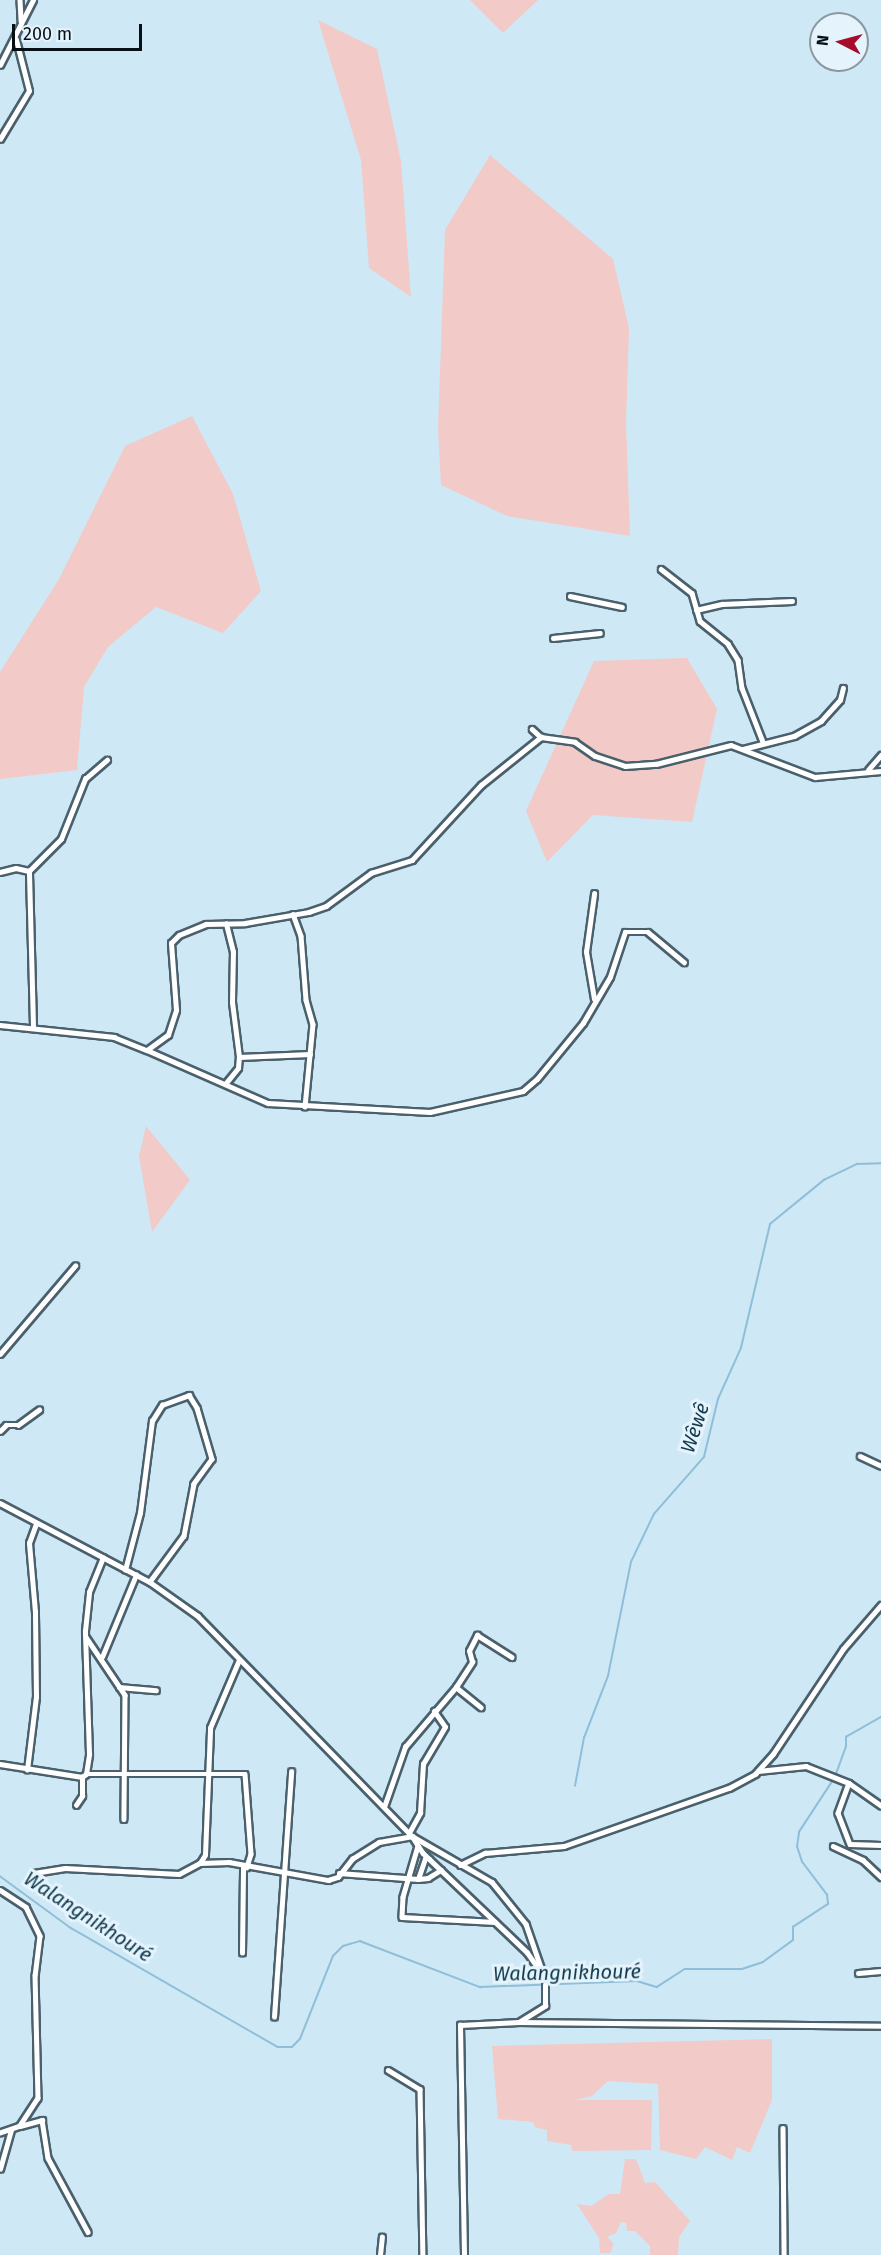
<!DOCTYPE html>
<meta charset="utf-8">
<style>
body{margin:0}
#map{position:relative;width:881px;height:2255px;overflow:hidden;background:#cfe8f6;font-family:"Fira Sans",sans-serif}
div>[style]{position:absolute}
.green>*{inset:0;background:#f2cac8}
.stream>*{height:1.5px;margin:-0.75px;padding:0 0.75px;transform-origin:0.75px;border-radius:0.75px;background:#8fbed8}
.roads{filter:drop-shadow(2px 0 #4a606c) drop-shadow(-2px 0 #4a606c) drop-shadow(0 2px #4a606c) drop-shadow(0 -2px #4a606c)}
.street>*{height:4.5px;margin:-2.25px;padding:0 2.25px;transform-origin:2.25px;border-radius:2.25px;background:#fff}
span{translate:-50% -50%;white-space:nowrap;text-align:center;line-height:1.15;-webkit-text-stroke:6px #e4f3fc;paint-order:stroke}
.water-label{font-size:20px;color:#11394b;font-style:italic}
.north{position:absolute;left:809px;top:12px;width:60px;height:60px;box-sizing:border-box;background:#e4f3fc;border:2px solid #8c989f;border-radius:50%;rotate:276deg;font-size:16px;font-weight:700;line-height:24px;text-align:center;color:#071014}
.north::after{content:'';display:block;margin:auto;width:21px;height:27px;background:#a60b2a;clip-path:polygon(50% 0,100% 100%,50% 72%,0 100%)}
.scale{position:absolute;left:12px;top:24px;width:130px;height:27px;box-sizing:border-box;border:3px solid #071014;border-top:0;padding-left:8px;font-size:18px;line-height:21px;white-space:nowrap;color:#071014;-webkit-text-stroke:4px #e4f3fc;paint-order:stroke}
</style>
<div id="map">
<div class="green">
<i style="clip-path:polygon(470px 0,538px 0,503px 33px)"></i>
<i style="clip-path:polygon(318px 20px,377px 49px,401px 161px,411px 297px,369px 268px,361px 160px)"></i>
<i style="clip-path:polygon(490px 155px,613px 259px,629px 328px,626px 424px,630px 536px,507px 516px,441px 485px,438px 428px,445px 230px)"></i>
<i style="clip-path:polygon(192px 416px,233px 494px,261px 591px,223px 633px,156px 607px,108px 647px,84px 687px,77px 770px,0 779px,0 672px,59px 579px,125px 446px)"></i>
<i style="clip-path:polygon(687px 658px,717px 709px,692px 822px,593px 815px,547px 862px,526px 811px,594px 661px)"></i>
<i style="clip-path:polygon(146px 1126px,190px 1180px,152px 1232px,139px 1156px)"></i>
<i style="clip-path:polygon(772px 2039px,772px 2100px,750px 2153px,737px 2147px,732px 2160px,705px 2147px,696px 2159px,660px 2150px,658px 2084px,608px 2081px,592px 2096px,575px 2100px,652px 2100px,651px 2150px,572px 2151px,571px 2145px,547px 2141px,547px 2130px,535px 2127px,533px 2122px,498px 2119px,492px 2046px)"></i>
<i style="clip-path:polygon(625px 2159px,636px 2159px,645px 2183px,655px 2182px,690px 2221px,679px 2237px,678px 2255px,650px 2255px,650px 2246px,635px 2231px,627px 2231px,626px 2223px,621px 2222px,616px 2233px,607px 2237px,614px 2244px,610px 2253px,600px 2253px,599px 2238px,577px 2204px,591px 2206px,609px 2194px,620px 2194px)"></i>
</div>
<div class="stream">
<i style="left:836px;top:1774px;width:29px;rotate:-70deg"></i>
<i style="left:846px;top:1747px;width:10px;rotate:-90deg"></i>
<i style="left:846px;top:1737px;width:40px;rotate:-29.7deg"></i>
<i style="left:575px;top:1786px;width:49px;rotate:-79.4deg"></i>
<i style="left:584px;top:1738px;width:66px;rotate:-68.8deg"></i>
<i style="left:608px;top:1676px;width:116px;rotate:-78.6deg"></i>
<i style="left:631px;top:1562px;width:53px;rotate:-64.4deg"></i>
<i style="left:654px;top:1514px;width:76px;rotate:-48.7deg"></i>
<i style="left:704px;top:1457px;width:60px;rotate:-76.4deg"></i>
<i style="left:718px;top:1399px;width:56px;rotate:-65.7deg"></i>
<i style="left:741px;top:1348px;width:127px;rotate:-76.8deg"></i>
<i style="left:770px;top:1224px;width:70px;rotate:-39.2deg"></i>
<i style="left:824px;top:1180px;width:37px;rotate:-26deg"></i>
<i style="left:857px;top:1164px;width:24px;rotate:-2deg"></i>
<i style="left:0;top:1876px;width:88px;rotate:36.2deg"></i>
<i style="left:71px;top:1928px;width:239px;rotate:29.9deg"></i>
<i style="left:278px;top:2047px;width:14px"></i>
<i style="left:292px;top:2047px;width:11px;rotate:-45deg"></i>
<i style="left:300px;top:2039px;width:89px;rotate:-68.3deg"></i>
<i style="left:333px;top:1956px;width:14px;rotate:-45deg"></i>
<i style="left:343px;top:1946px;width:18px;rotate:-16deg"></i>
<i style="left:360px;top:1941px;width:129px;rotate:21deg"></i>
<i style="left:480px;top:1987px;width:157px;rotate:-2.2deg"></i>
<i style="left:637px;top:1981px;width:21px;rotate:17deg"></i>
<i style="left:657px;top:1987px;width:33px;rotate:-33deg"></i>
<i style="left:685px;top:1969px;width:57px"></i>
<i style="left:742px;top:1969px;width:22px;rotate:-18deg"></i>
<i style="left:763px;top:1962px;width:37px;rotate:-36deg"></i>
<i style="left:793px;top:1940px;width:13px;rotate:-90deg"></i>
<i style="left:793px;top:1927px;width:42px;rotate:-33.3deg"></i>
<i style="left:828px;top:1904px;width:9px;rotate:-96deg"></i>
<i style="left:827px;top:1895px;width:41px;rotate:-127.1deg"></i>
<i style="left:802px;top:1862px;width:16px;rotate:-108deg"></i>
<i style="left:797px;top:1847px;width:15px;rotate:-82deg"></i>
<i style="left:799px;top:1832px;width:62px;rotate:-56.8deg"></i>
</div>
<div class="roads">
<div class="street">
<i style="left:20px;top:0;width:21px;rotate:87deg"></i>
<i style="left:0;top:65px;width:73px;rotate:-63.1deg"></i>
<i style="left:0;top:139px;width:56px;rotate:-58.9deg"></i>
<i style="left:29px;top:91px;width:53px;rotate:-104.3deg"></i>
<i style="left:661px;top:569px;width:39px;rotate:38deg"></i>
<i style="left:692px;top:593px;width:29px;rotate:74deg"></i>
<i style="left:700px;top:621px;width:36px;rotate:39deg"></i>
<i style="left:728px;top:644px;width:19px;rotate:58deg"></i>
<i style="left:738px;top:660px;width:28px;rotate:82deg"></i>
<i style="left:742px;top:688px;width:58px;rotate:68.7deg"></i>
<i style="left:570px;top:596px;width:53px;rotate:11.9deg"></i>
<i style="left:696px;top:610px;width:27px;rotate:-13deg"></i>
<i style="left:722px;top:604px;width:70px;rotate:-2.5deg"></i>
<i style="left:553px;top:638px;width:47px;rotate:-6.1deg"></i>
<i style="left:532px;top:729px;width:12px;rotate:42deg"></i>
<i style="left:743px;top:749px;width:53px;rotate:-14.3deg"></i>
<i style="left:794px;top:736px;width:31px;rotate:-29deg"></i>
<i style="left:821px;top:721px;width:28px;rotate:-48deg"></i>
<i style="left:840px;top:700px;width:12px;rotate:-76deg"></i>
<i style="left:868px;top:770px;width:20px;rotate:-49deg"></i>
<i style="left:0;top:872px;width:16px;rotate:-14deg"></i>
<i style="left:16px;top:868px;width:13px;rotate:13deg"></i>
<i style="left:293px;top:914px;width:23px;rotate:70deg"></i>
<i style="left:301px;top:936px;width:64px;rotate:85.5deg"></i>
<i style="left:306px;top:1000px;width:25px;rotate:74deg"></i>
<i style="left:313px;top:1024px;width:83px;rotate:95.5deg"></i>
<i style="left:594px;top:999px;width:48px;rotate:-99.7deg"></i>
<i style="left:586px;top:952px;width:59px;rotate:-82.1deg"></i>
<i style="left:0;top:1025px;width:115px;rotate:6deg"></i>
<i style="left:114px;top:1037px;width:35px;rotate:22deg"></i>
<i style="left:147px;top:1050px;width:26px;rotate:-36deg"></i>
<i style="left:168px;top:1035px;width:26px;rotate:-72deg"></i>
<i style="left:176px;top:1010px;width:67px;rotate:-94.3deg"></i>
<i style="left:171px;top:943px;width:11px;rotate:-45deg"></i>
<i style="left:179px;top:935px;width:29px;rotate:-22deg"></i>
<i style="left:206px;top:924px;width:39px;rotate:-1deg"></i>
<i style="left:245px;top:923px;width:65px;rotate:-9.8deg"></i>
<i style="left:309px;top:912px;width:18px;rotate:-19deg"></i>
<i style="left:326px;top:906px;width:56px;rotate:-36.3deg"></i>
<i style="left:371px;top:873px;width:43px;rotate:-17.6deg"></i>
<i style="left:412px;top:860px;width:102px;rotate:-47.4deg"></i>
<i style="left:481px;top:785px;width:77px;rotate:-38.7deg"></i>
<i style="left:541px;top:737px;width:34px;rotate:8deg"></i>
<i style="left:575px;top:742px;width:24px;rotate:35deg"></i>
<i style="left:595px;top:756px;width:32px;rotate:18deg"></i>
<i style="left:625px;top:766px;width:31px;rotate:-4deg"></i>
<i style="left:656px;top:764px;width:77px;rotate:-14.2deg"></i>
<i style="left:731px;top:745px;width:90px;rotate:20.9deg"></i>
<i style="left:815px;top:777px;width:66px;rotate:-5.2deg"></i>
<i style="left:33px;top:1026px;width:155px;rotate:-91.5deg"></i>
<i style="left:29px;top:871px;width:45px;rotate:-45deg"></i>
<i style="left:61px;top:839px;width:65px;rotate:-68.2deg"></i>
<i style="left:85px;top:779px;width:29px;rotate:-41deg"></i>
<i style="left:147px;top:1050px;width:132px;rotate:23.7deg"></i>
<i style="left:268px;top:1103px;width:162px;rotate:3.2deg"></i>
<i style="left:430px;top:1112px;width:95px;rotate:-12.7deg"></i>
<i style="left:523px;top:1091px;width:18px;rotate:-41deg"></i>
<i style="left:537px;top:1079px;width:72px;rotate:-50.6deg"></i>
<i style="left:583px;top:1023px;width:53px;rotate:-59.6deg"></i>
<i style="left:610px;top:977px;width:47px;rotate:-71.6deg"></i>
<i style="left:625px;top:932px;width:23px"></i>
<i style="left:648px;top:932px;width:47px;rotate:39.8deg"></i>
<i style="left:239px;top:1057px;width:71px;rotate:-2.4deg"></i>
<i style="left:226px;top:1083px;width:19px;rotate:-51deg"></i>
<i style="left:238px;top:1068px;width:11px;rotate:-85deg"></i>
<i style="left:239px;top:1057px;width:55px;rotate:-97.3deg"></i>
<i style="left:232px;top:1002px;width:50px;rotate:-88.9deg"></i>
<i style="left:233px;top:952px;width:29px;rotate:-104deg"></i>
<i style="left:0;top:1354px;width:116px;rotate:-49.6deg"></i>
<i style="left:0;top:1431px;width:8px;rotate:-45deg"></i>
<i style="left:6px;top:1425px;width:12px"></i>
<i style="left:18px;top:1425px;width:26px;rotate:-36deg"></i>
<i style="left:860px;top:1456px;width:23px;rotate:25deg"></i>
<i style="left:0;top:1503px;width:170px;rotate:27.8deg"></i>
<i style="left:150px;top:1582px;width:59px;rotate:35.3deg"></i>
<i style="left:198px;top:1616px;width:307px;rotate:45.8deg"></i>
<i style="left:412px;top:1836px;width:92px;rotate:29.9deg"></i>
<i style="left:492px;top:1882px;width:54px;rotate:51deg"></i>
<i style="left:526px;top:1924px;width:58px;rotate:70.9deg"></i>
<i style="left:125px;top:1570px;width:59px;rotate:-75.3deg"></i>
<i style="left:140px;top:1513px;width:93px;rotate:-82.6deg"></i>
<i style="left:152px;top:1421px;width:19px;rotate:-58deg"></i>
<i style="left:162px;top:1405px;width:29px;rotate:-20deg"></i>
<i style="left:189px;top:1395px;width:15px;rotate:58deg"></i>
<i style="left:197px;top:1408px;width:53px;rotate:73.6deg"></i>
<i style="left:212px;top:1459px;width:31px;rotate:126deg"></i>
<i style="left:194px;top:1484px;width:53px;rotate:100.9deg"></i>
<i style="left:184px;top:1536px;width:57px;rotate:126.5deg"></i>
<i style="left:86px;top:1637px;width:70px;rotate:56.1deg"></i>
<i style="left:125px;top:1695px;width:124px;rotate:90.5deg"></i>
<i style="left:102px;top:1657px;width:89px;rotate:-67.5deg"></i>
<i style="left:119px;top:1687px;width:37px;rotate:5deg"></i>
<i style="left:456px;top:1687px;width:32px;rotate:39deg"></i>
<i style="left:0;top:1764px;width:83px;rotate:9deg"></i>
<i style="left:82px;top:1777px;width:5px;rotate:-37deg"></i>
<i style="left:86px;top:1774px;width:159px"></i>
<i style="left:245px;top:1774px;width:80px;rotate:85.7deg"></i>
<i style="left:251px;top:1854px;width:14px;rotate:107deg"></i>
<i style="left:27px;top:1770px;width:74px;rotate:-83deg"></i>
<i style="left:36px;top:1697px;width:85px;rotate:-90.7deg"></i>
<i style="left:35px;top:1612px;width:69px;rotate:-95deg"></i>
<i style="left:29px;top:1543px;width:20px;rotate:-70deg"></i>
<i style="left:758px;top:1771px;width:48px;rotate:-5.9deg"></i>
<i style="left:806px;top:1766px;width:46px;rotate:21.6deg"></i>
<i style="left:849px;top:1783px;width:39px;rotate:35deg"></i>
<i style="left:86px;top:1774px;width:20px;rotate:-81deg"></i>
<i style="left:89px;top:1754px;width:123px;rotate:-91.9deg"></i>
<i style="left:85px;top:1631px;width:39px;rotate:-84deg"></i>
<i style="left:89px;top:1592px;width:37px;rotate:-68deg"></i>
<i style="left:849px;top:1783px;width:32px;rotate:110deg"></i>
<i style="left:838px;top:1813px;width:33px;rotate:69deg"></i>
<i style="left:850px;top:1844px;width:31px;rotate:2deg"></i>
<i style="left:76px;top:1805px;width:11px;rotate:-56deg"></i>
<i style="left:82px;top:1796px;width:19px;rotate:-90deg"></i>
<i style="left:384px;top:1807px;width:64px;rotate:-70.7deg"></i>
<i style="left:405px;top:1747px;width:79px;rotate:-49.6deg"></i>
<i style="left:456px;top:1687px;width:30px;rotate:-57deg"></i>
<i style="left:472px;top:1662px;width:11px;rotate:-105deg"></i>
<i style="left:469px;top:1651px;width:18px;rotate:-63deg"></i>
<i style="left:477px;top:1635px;width:41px;rotate:32.2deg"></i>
<i style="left:409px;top:1833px;width:23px;rotate:-61deg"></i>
<i style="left:420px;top:1813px;width:49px;rotate:-86.5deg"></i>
<i style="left:423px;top:1764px;width:43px;rotate:-59.3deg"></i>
<i style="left:445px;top:1727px;width:19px;rotate:-125deg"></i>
<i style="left:418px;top:1846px;width:53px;rotate:106.4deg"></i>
<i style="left:403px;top:1897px;width:20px;rotate:93deg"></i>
<i style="left:402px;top:1917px;width:93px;rotate:3.1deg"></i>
<i style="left:833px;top:1846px;width:33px;rotate:25deg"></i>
<i style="left:863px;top:1860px;width:25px;rotate:43deg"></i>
<i style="left:200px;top:1863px;width:29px;rotate:-2deg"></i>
<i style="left:229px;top:1862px;width:101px;rotate:10.3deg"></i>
<i style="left:328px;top:1880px;width:10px;rotate:-17deg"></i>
<i style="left:338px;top:1877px;width:23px;rotate:-52deg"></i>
<i style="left:352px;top:1859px;width:32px;rotate:-32deg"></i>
<i style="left:379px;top:1842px;width:34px;rotate:-10deg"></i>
<i style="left:412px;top:1836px;width:20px;rotate:57deg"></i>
<i style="left:423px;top:1853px;width:144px;rotate:43.6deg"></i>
<i style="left:527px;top:1952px;width:21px;rotate:55deg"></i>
<i style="left:460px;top:1865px;width:28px;rotate:-26deg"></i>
<i style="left:485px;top:1853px;width:79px;rotate:-5.1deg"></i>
<i style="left:564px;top:1846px;width:175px;rotate:-19.4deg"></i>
<i style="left:729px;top:1788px;width:30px;rotate:-28deg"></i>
<i style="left:755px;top:1774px;width:27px;rotate:-48deg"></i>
<i style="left:773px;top:1754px;width:126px;rotate:-56.3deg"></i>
<i style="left:843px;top:1649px;width:58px;rotate:-49.2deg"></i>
<i style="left:34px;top:1873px;width:31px;rotate:-9deg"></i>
<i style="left:65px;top:1868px;width:114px;rotate:3deg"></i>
<i style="left:179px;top:1874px;width:24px;rotate:-28deg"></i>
<i style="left:200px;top:1863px;width:9px;rotate:-58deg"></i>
<i style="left:205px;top:1855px;width:127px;rotate:-87.7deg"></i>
<i style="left:210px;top:1728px;width:74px;rotate:-66.9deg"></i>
<i style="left:339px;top:1873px;width:79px;rotate:4.3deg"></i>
<i style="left:418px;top:1879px;width:10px;rotate:-6deg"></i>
<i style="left:428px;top:1878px;width:15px;rotate:-32deg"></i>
<i style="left:418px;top:1879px;width:21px;rotate:-71deg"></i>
<i style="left:425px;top:1859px;width:5px"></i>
<i style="left:0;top:1890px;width:31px;rotate:33deg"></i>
<i style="left:26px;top:1907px;width:32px;rotate:64deg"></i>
<i style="left:40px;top:1936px;width:39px;rotate:97deg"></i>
<i style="left:35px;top:1975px;width:123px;rotate:88.6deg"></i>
<i style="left:38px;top:2098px;width:33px;rotate:123deg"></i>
<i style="left:20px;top:2126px;width:21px;rotate:161deg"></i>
<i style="left:242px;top:1953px;width:86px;rotate:-89.3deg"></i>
<i style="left:858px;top:1973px;width:23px;rotate:-5deg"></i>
<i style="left:274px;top:2017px;width:246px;rotate:-86deg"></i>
<i style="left:519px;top:2022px;width:362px;rotate:0.6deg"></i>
<i style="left:388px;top:2070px;width:37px;rotate:31deg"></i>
<i style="left:420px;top:2089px;width:166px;rotate:89deg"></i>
<i style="left:20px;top:2126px;width:23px;rotate:-15deg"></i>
<i style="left:42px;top:2120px;width:38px;rotate:81deg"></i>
<i style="left:48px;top:2158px;width:84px;rotate:61.6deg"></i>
<i style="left:783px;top:2128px;width:127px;rotate:89.5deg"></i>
<i style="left:0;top:2169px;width:41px;rotate:-74.2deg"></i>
<i style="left:380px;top:2255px;width:18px;rotate:-84deg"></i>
<i style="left:464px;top:2255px;width:230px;rotate:-91deg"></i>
<i style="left:460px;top:2025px;width:59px;rotate:-2.9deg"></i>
<i style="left:519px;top:2022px;width:31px;rotate:-32deg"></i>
<i style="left:545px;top:2006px;width:21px;rotate:-90deg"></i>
</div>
</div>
<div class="water-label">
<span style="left:695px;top:1428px;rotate:-72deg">Wêwê</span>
<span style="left:88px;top:1917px;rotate:33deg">Walangnikhouré</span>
<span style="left:567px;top:1973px;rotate:-1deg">Walangnikhouré</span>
</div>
<div class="north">N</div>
<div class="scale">200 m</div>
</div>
